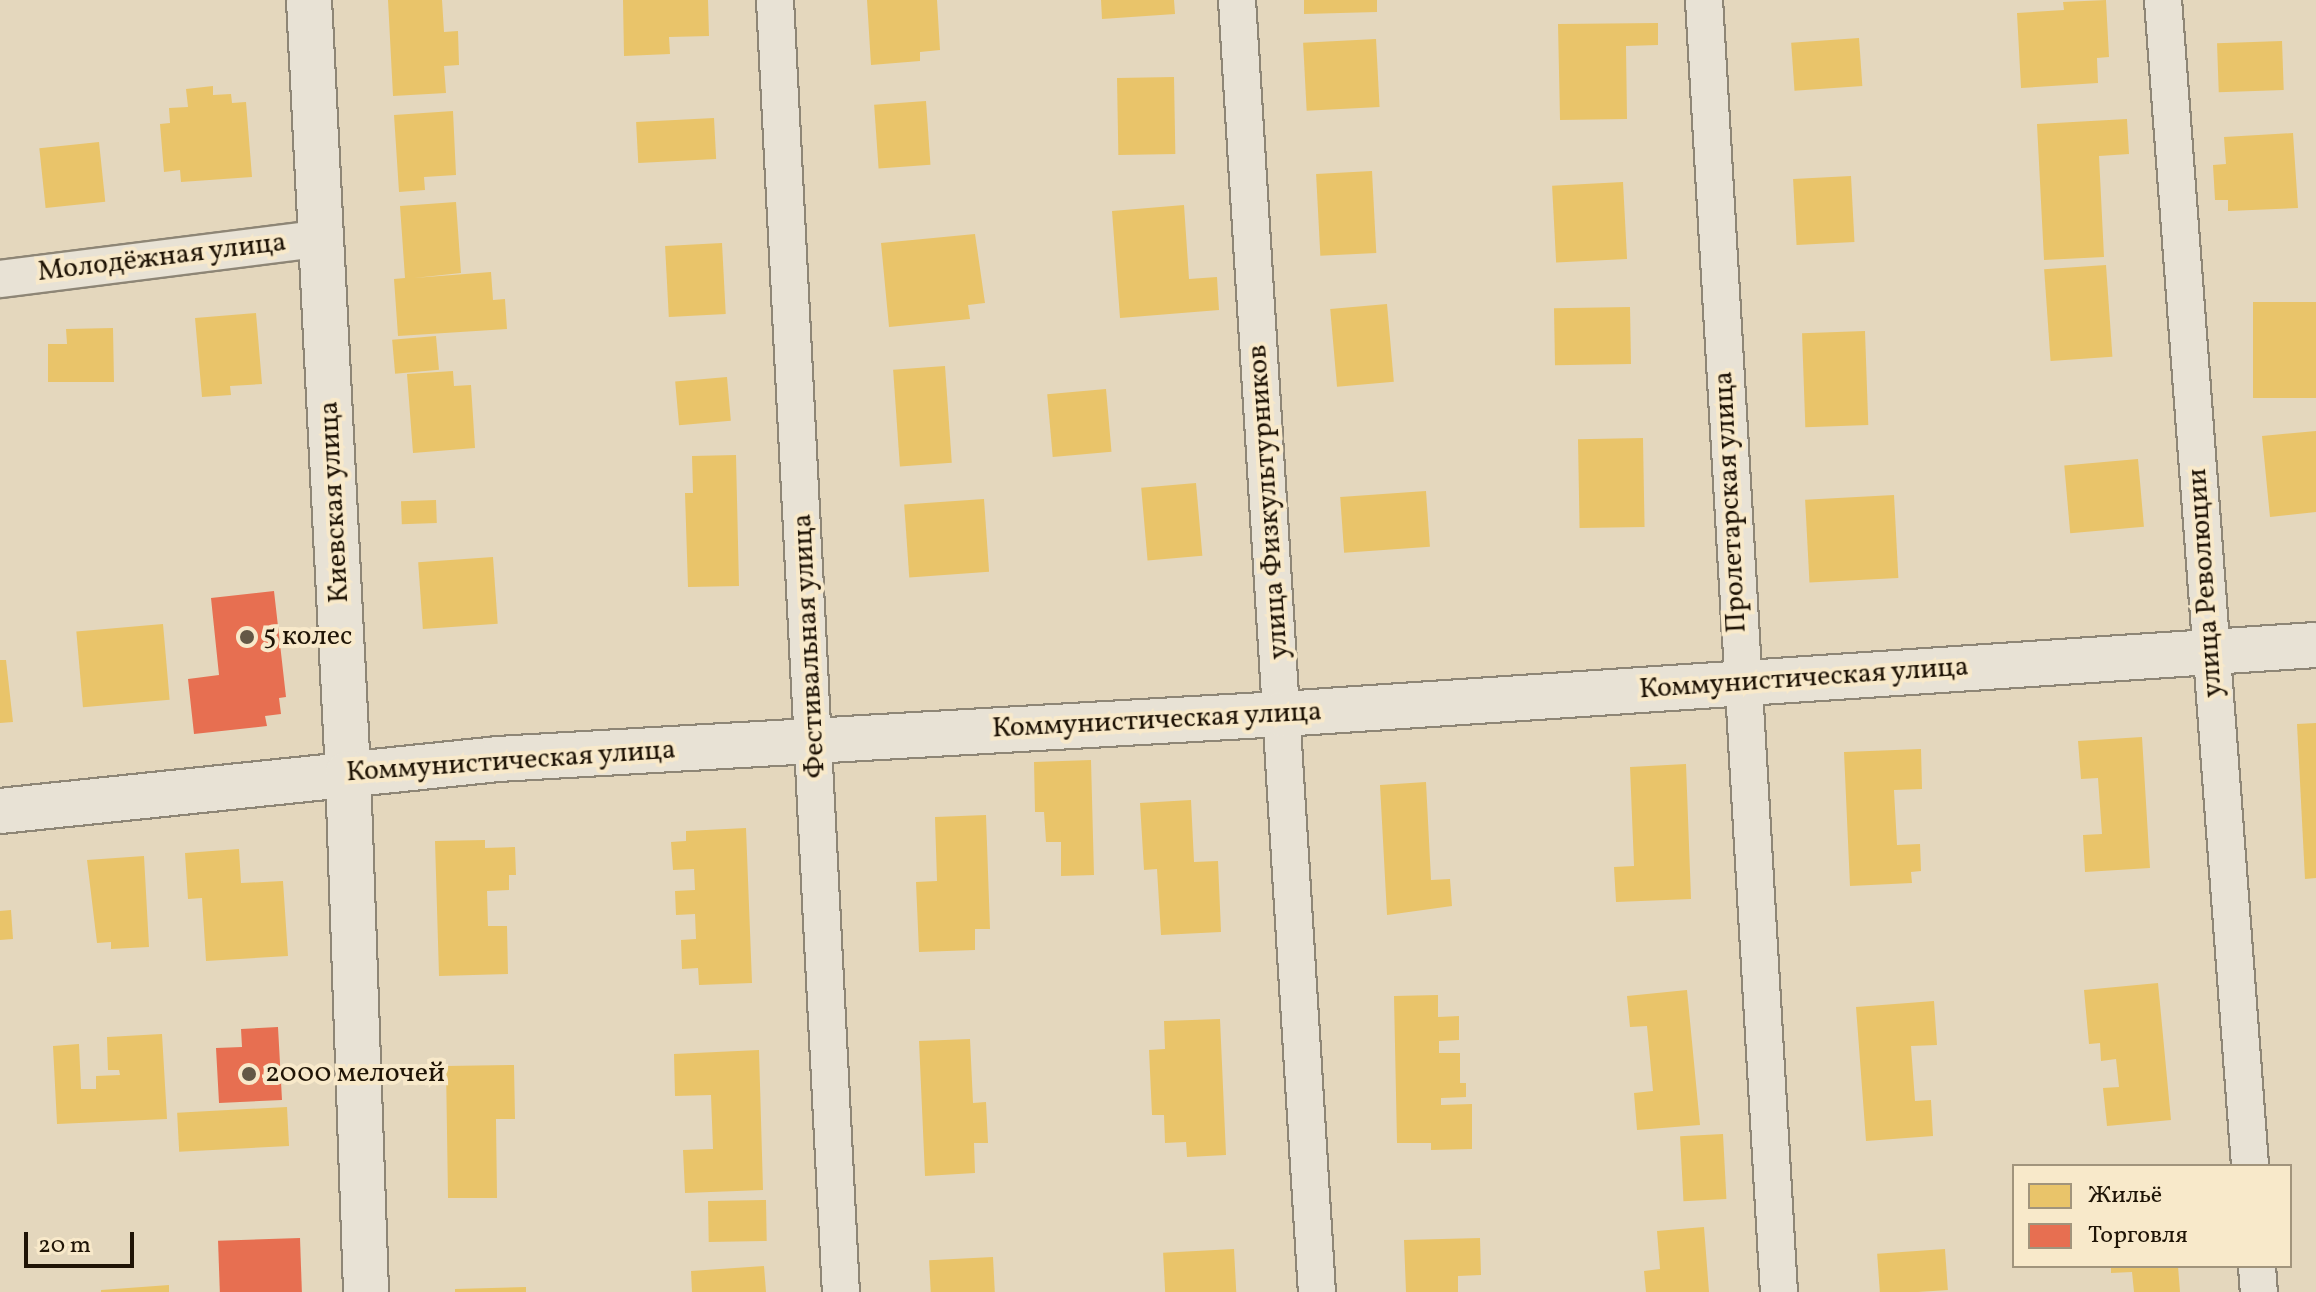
<!DOCTYPE html>
<meta charset="utf-8">
<style>
body{margin:0}
#map{position:relative;width:2316px;height:1292px;overflow:hidden;background:#e4d7bd;font-family:Vollkorn,serif}
div>[style]{position:absolute}
.homes>*{inset:0;background:#e9c46a;transform-origin:0 0}
.shops>*{inset:0;background:#e76f51;transform-origin:0 0}
.roads{filter:drop-shadow(2px 0 #8e8676) drop-shadow(-2px 0 #8e8676) drop-shadow(0 2px #8e8676) drop-shadow(0 -2px #8e8676)}
.minor>*{height:36px;margin:-18px;padding:0 18px;transform-origin:18px;border-radius:18px;background:#e8e2d5}
.tertiary>*{height:44px;margin:-22px;padding:0 22px;transform-origin:22px;border-radius:22px;background:#e8e2d5}
.secondary>*{height:44px;margin:-22px;padding:0 22px;transform-origin:22px;border-radius:22px;background:#e8e2d5}
.dots>*{width:22px;height:22px;translate:-50% -50%;box-sizing:border-box;border:4px solid #f8e9ca;border-radius:50%}
span{translate:-50% -50%;white-space:nowrap;text-align:center;line-height:1.15;-webkit-text-stroke:8px #f8e9ca;paint-order:stroke}
.street-label{font-size:28px;color:#1f1406}
.poi-label{font-size:28px;color:#1f1406}
.left{translate:0 -50%;text-align:left}
.legend{position:absolute;left:2012px;top:1164px;width:280px;height:104px;box-sizing:border-box;background:#f8e9ca;border:2px solid #a1947c;margin:0;padding:10px 14px;list-style:none;font-size:24px;color:#1f1406}
.legend li{display:flex;align-items:center;gap:16px;height:40px}
.legend b{width:40px;border:2px solid #a1947c}
.scale{position:absolute;left:24px;top:1232px;width:110px;height:36px;box-sizing:border-box;border:4px solid #1f1406;border-top:0;padding-left:10px;font-size:24px;line-height:28px;white-space:nowrap;color:#1f1406;-webkit-text-stroke:6px #f8e9ca;paint-order:stroke}
</style>
<div id="map">
<div class="homes">
<i style="clip-path:polygon(388px 0,442px 0,444px 32px,458px 31px,459px 65px,444px 66px,446px 93px,393px 96px)"></i>
<i style="clip-path:polygon(623px 0,708px 0,709px 36px,669px 37px,670px 54px,624px 56px)"></i>
<i style="clip-path:polygon(867px 0,937px 0,940px 50px,920px 52px,920px 61px,871px 65px)"></i>
<i style="clip-path:polygon(1101px 0,1174px 0,1175px 14px,1102px 19px)"></i>
<i style="clip-path:polygon(1304px 0,1377px 0,1377px 12px,1304px 14px)"></i>
<i style="clip-path:polygon(2106px 0,2109px 57px,2097px 58px,2098px 83px,2021px 88px,2017px 13px,2064px 10px,2063px 2px)"></i>
<i style="clip-path:polygon(1658px 23px,1658px 45px,1626px 46px,1627px 119px,1560px 120px,1558px 24px)"></i>
<i style="left:1859px;top:38px;width:48px;height:68px;rotate:86deg"></i>
<i style="left:1376px;top:39px;width:68px;height:73px;rotate:87deg"></i>
<i style="left:2282px;top:41px;width:49px;height:65px;rotate:88deg"></i>
<i style="left:1174px;top:77px;width:77px;height:57px;rotate:89deg"></i>
<i style="clip-path:polygon(213px 86px,213px 95px,231px 94px,232px 103px,246px 102px,252px 177px,181px 182px,180px 170px,164px 172px,160px 124px,170px 123px,169px 108px,188px 107px,186px 89px)"></i>
<i style="left:926px;top:101px;width:64px;height:52px;rotate:86deg"></i>
<i style="clip-path:polygon(453px 111px,456px 175px,424px 177px,425px 190px,399px 192px,394px 115px)"></i>
<i style="left:714px;top:118px;width:41px;height:78px;rotate:87deg"></i>
<i style="clip-path:polygon(2127px 119px,2129px 154px,2099px 156px,2104px 257px,2044px 260px,2037px 124px)"></i>
<i style="clip-path:polygon(2293px 133px,2298px 208px,2228px 211px,2228px 200px,2215px 200px,2213px 165px,2226px 164px,2224px 137px)"></i>
<i style="left:99px;top:142px;width:60px;height:60px;rotate:84deg"></i>
<i style="left:1372px;top:171px;width:82px;height:56px;rotate:87deg"></i>
<i style="left:1851px;top:176px;width:66px;height:58px;rotate:87deg"></i>
<i style="left:1623px;top:182px;width:77px;height:71px;rotate:87deg"></i>
<i style="clip-path:polygon(456px 202px,461px 273px,414px 278px,491px 272px,493px 300px,505px 299px,507px 329px,398px 336px,394px 279px,405px 278px,400px 206px)"></i>
<i style="clip-path:polygon(1184px 205px,1189px 279px,1217px 277px,1219px 310px,1120px 318px,1112px 211px)"></i>
<i style="clip-path:polygon(975px 234px,985px 303px,968px 305px,970px 319px,889px 327px,881px 243px)"></i>
<i style="left:722px;top:243px;width:71px;height:57px;rotate:87deg"></i>
<i style="left:2106px;top:265px;width:92px;height:62px;rotate:86deg"></i>
<i style="left:2316px;top:302px;width:96px;height:63px;rotate:90deg"></i>
<i style="left:1387px;top:304px;width:78px;height:57px;rotate:85deg"></i>
<i style="left:1630px;top:307px;width:57px;height:76px;rotate:89deg"></i>
<i style="clip-path:polygon(256px 313px,262px 384px,230px 386px,231px 395px,202px 397px,195px 318px)"></i>
<i style="clip-path:polygon(113px 328px,114px 382px,48px 382px,48px 344px,67px 344px,66px 329px)"></i>
<i style="left:1865px;top:331px;width:94px;height:63px;rotate:88deg"></i>
<i style="left:436px;top:336px;width:34px;height:44px;rotate:85deg"></i>
<i style="left:945px;top:366px;width:97px;height:52px;rotate:86deg"></i>
<i style="clip-path:polygon(453px 371px,454px 386px,471px 385px,475px 448px,413px 453px,407px 374px)"></i>
<i style="left:727px;top:377px;width:44px;height:52px;rotate:85deg"></i>
<i style="left:1106px;top:389px;width:63px;height:59px;rotate:85deg"></i>
<i style="clip-path:polygon(2316px 431px,2316px 512px,2270px 517px,2262px 436px)"></i>
<i style="left:1643px;top:438px;width:89px;height:65px;rotate:89deg"></i>
<i style="clip-path:polygon(736px 455px,739px 586px,688px 587px,685px 493px,693px 493px,692px 456px)"></i>
<i style="left:2138px;top:459px;width:68px;height:74px;rotate:85deg"></i>
<i style="left:1196px;top:483px;width:73px;height:55px;rotate:85deg"></i>
<i style="left:1426px;top:491px;width:56px;height:86px;rotate:86deg"></i>
<i style="left:1894px;top:495px;width:83px;height:89px;rotate:87deg"></i>
<i style="left:984px;top:499px;width:73px;height:80px;rotate:86deg"></i>
<i style="left:436px;top:500px;width:23px;height:35px;rotate:88deg"></i>
<i style="left:493px;top:557px;width:67px;height:75px;rotate:86deg"></i>
<i style="left:163px;top:624px;width:76px;height:87px;rotate:85deg"></i>
<i style="clip-path:polygon(0 660px,6px 660px,13px 722px,0 723px)"></i>
<i style="clip-path:polygon(2316px 723px,2316px 878px,2305px 879px,2297px 724px)"></i>
<i style="clip-path:polygon(2142px 737px,2150px 868px,2085px 872px,2083px 835px,2102px 834px,2098px 778px,2081px 779px,2078px 741px)"></i>
<i style="clip-path:polygon(1921px 749px,1922px 789px,1894px 790px,1897px 845px,1920px 844px,1921px 871px,1911px 872px,1912px 883px,1850px 886px,1844px 752px)"></i>
<i style="clip-path:polygon(1091px 760px,1094px 875px,1061px 876px,1061px 842px,1046px 842px,1044px 812px,1035px 812px,1034px 762px)"></i>
<i style="clip-path:polygon(1686px 764px,1691px 899px,1616px 902px,1614px 867px,1634px 866px,1630px 767px)"></i>
<i style="clip-path:polygon(1426px 782px,1431px 880px,1450px 879px,1452px 906px,1387px 915px,1380px 785px)"></i>
<i style="clip-path:polygon(1191px 800px,1194px 862px,1218px 861px,1221px 932px,1161px 935px,1157px 869px,1144px 870px,1140px 803px)"></i>
<i style="clip-path:polygon(986px 815px,990px 929px,975px 929px,975px 950px,919px 952px,916px 882px,937px 881px,935px 817px)"></i>
<i style="clip-path:polygon(746px 828px,752px 983px,699px 985px,698px 968px,682px 969px,681px 940px,696px 939px,695px 914px,676px 915px,675px 891px,695px 890px,694px 869px,673px 870px,671px 842px,686px 841px,686px 831px)"></i>
<i style="clip-path:polygon(485px 840px,485px 848px,515px 847px,516px 875px,509px 875px,509px 890px,487px 891px,488px 926px,507px 926px,508px 974px,439px 976px,435px 841px)"></i>
<i style="clip-path:polygon(239px 849px,241px 883px,283px 881px,288px 956px,206px 961px,202px 898px,188px 899px,185px 853px)"></i>
<i style="clip-path:polygon(144px 856px,149px 947px,111px 949px,111px 942px,97px 943px,87px 860px)"></i>
<i style="clip-path:polygon(11px 910px,13px 939px,0 940px,0 911px)"></i>
<i style="clip-path:polygon(2158px 983px,2171px 1120px,2107px 1126px,2103px 1088px,2119px 1087px,2116px 1059px,2101px 1061px,2100px 1043px,2089px 1044px,2084px 990px)"></i>
<i style="clip-path:polygon(1687px 990px,1700px 1125px,1637px 1130px,1634px 1093px,1653px 1091px,1647px 1026px,1630px 1027px,1627px 996px)"></i>
<i style="clip-path:polygon(1438px 995px,1438px 1017px,1459px 1016px,1459px 1040px,1439px 1041px,1439px 1053px,1460px 1053px,1460px 1083px,1466px 1083px,1466px 1097px,1441px 1098px,1441px 1105px,1472px 1104px,1472px 1149px,1431px 1150px,1431px 1143px,1397px 1143px,1394px 996px)"></i>
<i style="clip-path:polygon(1934px 1001px,1937px 1045px,1911px 1046px,1915px 1101px,1931px 1100px,1933px 1136px,1866px 1141px,1856px 1007px)"></i>
<i style="clip-path:polygon(1220px 1019px,1226px 1155px,1187px 1157px,1186px 1142px,1165px 1143px,1164px 1115px,1152px 1115px,1149px 1050px,1165px 1049px,1164px 1021px)"></i>
<i style="clip-path:polygon(162px 1034px,167px 1119px,57px 1124px,53px 1046px,79px 1044px,81px 1089px,96px 1089px,96px 1076px,120px 1075px,119px 1070px,108px 1070px,107px 1037px)"></i>
<i style="clip-path:polygon(970px 1039px,973px 1103px,986px 1102px,988px 1143px,974px 1143px,975px 1173px,925px 1176px,919px 1041px)"></i>
<i style="clip-path:polygon(759px 1050px,763px 1190px,685px 1193px,683px 1150px,713px 1149px,711px 1095px,675px 1096px,674px 1054px)"></i>
<i style="clip-path:polygon(514px 1065px,515px 1119px,496px 1119px,497px 1198px,448px 1198px,446px 1066px)"></i>
<i style="left:287px;top:1107px;width:39px;height:110px;rotate:87deg"></i>
<i style="left:1723px;top:1134px;width:65px;height:43px;rotate:87deg"></i>
<i style="left:766px;top:1200px;width:41px;height:58px;rotate:89deg"></i>
<i style="clip-path:polygon(1704px 1227px,1709px 1292px,1646px 1292px,1644px 1271px,1660px 1269px,1657px 1231px)"></i>
<i style="clip-path:polygon(1480px 1238px,1481px 1275px,1458px 1276px,1458px 1292px,1406px 1292px,1404px 1240px)"></i>
<i style="left:1234px;top:1249px;width:43px;height:71px;rotate:87deg"></i>
<i style="left:1945px;top:1249px;width:41px;height:68px;rotate:86deg"></i>
<i style="left:993px;top:1257px;width:35px;height:64px;rotate:87deg"></i>
<i style="clip-path:polygon(764px 1266px,766px 1292px,692px 1292px,691px 1271px)"></i>
<i style="clip-path:polygon(2111px 1266px,2178px 1266px,2180px 1292px,2134px 1292px,2132px 1272px,2111px 1273px)"></i>
<i style="clip-path:polygon(169px 1285px,169px 1292px,101px 1292px,101px 1290px)"></i>
<i style="clip-path:polygon(526px 1287px,526px 1292px,455px 1292px,455px 1289px)"></i>
</div>
<div class="shops">
<i style="clip-path:polygon(274px 591px,286px 697px,279px 698px,281px 714px,265px 716px,267px 726px,194px 734px,188px 679px,219px 675px,211px 598px)"></i>
<i style="clip-path:polygon(278px 1027px,282px 1100px,219px 1103px,216px 1048px,242px 1047px,241px 1029px)"></i>
<i style="left:300px;top:1238px;width:54px;height:82px;rotate:88deg"></i>
</div>
<div class="roads">
<div class="minor">
<i style="left:775px;top:0;width:1294px;rotate:87.08deg"></i>
<i style="left:1237px;top:0;width:1294px;rotate:86.46deg"></i>
<i style="left:1704px;top:0;width:1294px;rotate:86.68deg"></i>
<i style="left:2163px;top:0;width:1169px;rotate:85.73deg"></i>
<i style="left:0;top:279px;width:326px;rotate:-7.2deg"></i>
<i style="left:2257px;top:1266px;width:26px;rotate:86deg"></i>
</div>
<div class="tertiary">
<i style="left:0;top:811px;width:501px;rotate:-5.96deg"></i>
<i style="left:498px;top:759px;width:785px;rotate:-3.29deg"></i>
<i style="left:1282px;top:714px;width:1036px;rotate:-3.82deg"></i>
</div>
<div class="secondary">
<i style="left:309px;top:0;width:774px;rotate:87.11deg"></i>
<i style="left:348px;top:773px;width:519px;rotate:88.01deg"></i>
</div>
</div>
<div class="dots">
<i style="left:247px;top:637px;background:#645846"></i>
<i style="left:249px;top:1074px;background:#645846"></i>
</div>
<div class="street-label">
<span style="left:162px;top:258px;rotate:-7deg">Молодёжная улица</span>
<span style="left:335px;top:502px;rotate:-93deg">Киевская улица</span>
<span style="left:1269px;top:502px;rotate:-94deg">улица Физкультурников</span>
<span style="left:1731px;top:502px;rotate:-93deg">Пролетарская улица</span>
<span style="left:2206px;top:583px;rotate:-94deg">улица Революции</span>
<span style="left:810px;top:646px;rotate:-93deg">Фестивальная улица</span>
<span style="left:1804px;top:679px;rotate:-4deg">Коммунистическая улица</span>
<span style="left:1157px;top:721px;rotate:-3deg">Коммунистическая улица</span>
<span style="left:511px;top:762px;rotate:-4deg">Коммунистическая улица</span>
</div>
<div class="poi-label">
<span class="left" style="left:263px;top:637px">5 колес</span>
<span class="left" style="left:265px;top:1074px">2000 мелочей</span>
</div>
<ul class="legend">
<li><b style="height:22px;background:#e9c46a"></b>Жильё</li>
<li><b style="height:22px;background:#e76f51"></b>Торговля</li>
</ul>
<div class="scale">20 m</div>
</div>
